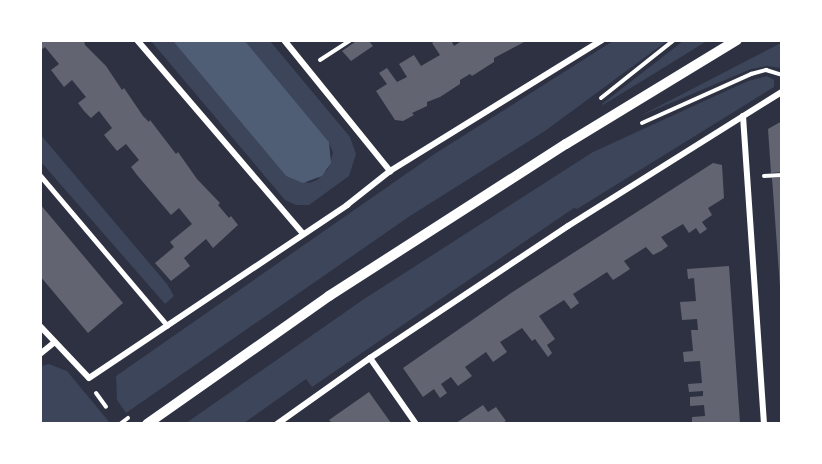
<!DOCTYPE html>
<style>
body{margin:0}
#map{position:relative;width:822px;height:464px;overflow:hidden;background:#2d3142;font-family:Inter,sans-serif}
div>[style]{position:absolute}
.green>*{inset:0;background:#3c4559}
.water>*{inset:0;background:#4f5d75}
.building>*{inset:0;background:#626471}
.path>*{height:4px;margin:-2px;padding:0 2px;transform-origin:2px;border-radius:2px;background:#fff}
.service>*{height:4.5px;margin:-2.25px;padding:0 2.25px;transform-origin:2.25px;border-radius:2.25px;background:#fff}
.minor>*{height:6px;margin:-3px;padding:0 3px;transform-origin:3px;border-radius:3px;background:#fff}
.tertiary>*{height:10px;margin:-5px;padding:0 5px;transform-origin:5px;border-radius:5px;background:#fff}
span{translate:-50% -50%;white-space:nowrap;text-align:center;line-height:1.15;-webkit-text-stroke:6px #fff;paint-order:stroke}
.frame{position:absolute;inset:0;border:42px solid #fff;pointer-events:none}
</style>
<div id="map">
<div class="green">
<i style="clip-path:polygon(151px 41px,173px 41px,286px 176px,309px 183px,317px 180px,328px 169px,333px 153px,329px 142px,245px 41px,270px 41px,350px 137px,356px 154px,349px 176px,309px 205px,296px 205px,285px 200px)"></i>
<i style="clip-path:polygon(613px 41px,667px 41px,545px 131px,410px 216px,126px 413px,117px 400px,116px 376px,436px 153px)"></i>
<i style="clip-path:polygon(683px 41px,707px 41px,603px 105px,602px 104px)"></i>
<i style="clip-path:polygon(781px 43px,781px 68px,767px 66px,751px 69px,640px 116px)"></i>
<i style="clip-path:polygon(767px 76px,774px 80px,774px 87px,577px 209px,574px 208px,312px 387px,306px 379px,244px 423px,186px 423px,364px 299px,593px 152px,748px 81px)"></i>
<i style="clip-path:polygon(40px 134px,167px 284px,174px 296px,165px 304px,41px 162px)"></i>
<i style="clip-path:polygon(49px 364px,67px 371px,110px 423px,41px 423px,41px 366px)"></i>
</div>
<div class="water">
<i style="clip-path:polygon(173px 41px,245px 41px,329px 142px,331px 163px,322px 176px,303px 183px,286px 176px)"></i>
</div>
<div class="building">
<i style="clip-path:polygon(40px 40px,84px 40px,85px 45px,106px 66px,122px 90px,124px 88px,143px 116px,149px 122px,150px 120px,176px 154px,178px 152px,197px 179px,220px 203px,218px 205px,229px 218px,231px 216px,238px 225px,213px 248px,206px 239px,199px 245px,184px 258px,190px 266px,171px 281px,155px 263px,174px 247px,170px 242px,192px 224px,179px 208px,171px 215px,137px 175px,131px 167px,139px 160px,126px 144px,117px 151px,104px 135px,112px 128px,99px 111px,91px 118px,84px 111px,78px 103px,86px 97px,72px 80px,64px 87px,51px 70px,59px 64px,45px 47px,40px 51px)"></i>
<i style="clip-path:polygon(358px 40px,368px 40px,373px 46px,351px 61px,342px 51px)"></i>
<i style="clip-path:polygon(437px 40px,451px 40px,454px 46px,463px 40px,528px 40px,494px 58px,494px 62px,472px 76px,470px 74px,460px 80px,460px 84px,440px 97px,427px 102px,427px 106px,412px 113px,414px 115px,403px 121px,395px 120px,376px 91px,387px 84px,379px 73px,387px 68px,397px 82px,407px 77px,399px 64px,414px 55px,421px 66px,440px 55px,432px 43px)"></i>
<i style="clip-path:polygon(782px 121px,782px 172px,771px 173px,768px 129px)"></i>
<i style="clip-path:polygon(713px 163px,722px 165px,724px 198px,708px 208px,712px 215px,702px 222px,707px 229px,700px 234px,696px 228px,689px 233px,683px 224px,661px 237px,668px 246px,661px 251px,653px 255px,646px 247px,624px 261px,630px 269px,621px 275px,613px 280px,607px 272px,573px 294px,579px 303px,571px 309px,564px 300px,539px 316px,555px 339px,547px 345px,552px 353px,548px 357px,535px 339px,532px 341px,522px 328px,500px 342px,507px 352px,493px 362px,486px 352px,465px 367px,472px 376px,458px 386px,451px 377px,441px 384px,447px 393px,440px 398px,434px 389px,423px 397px,403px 368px,511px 293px)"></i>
<i style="clip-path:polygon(782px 177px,782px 287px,780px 287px,772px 178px)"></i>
<i style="clip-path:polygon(40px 204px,123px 303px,88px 333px,40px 276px)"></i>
<i style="clip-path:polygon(729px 266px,740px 423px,692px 423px,692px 417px,705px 416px,704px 405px,690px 406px,690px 397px,703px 396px,703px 391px,689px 392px,688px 384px,702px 383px,700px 361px,684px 362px,683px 352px,693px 351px,691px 330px,698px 330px,697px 319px,682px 320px,680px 302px,696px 301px,694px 278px,688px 279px,687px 269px)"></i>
<i style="clip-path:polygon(369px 392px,391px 423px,332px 423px,329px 420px)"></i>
<i style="clip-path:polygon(483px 405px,488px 412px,496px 407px,506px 421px,502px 423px,456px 423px)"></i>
</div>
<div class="path">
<i style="left:320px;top:60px;width:37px;rotate:-33deg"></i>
<i style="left:601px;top:98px;width:93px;rotate:-38.5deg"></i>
<i style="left:642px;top:123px;width:120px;rotate:-24.2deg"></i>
<i style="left:751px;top:74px;width:16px;rotate:-15deg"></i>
<i style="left:766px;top:70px;width:14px;rotate:17deg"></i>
<i style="left:764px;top:176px;width:18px;rotate:-3deg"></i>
<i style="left:96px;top:393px;width:17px;rotate:54deg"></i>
<i style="left:120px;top:424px;width:10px;rotate:-37deg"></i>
</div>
<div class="service">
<i style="left:40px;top:175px;width:197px;rotate:49.7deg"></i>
</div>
<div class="minor">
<i style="left:137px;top:40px;width:255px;rotate:49.4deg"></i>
<i style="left:284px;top:40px;width:169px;rotate:51deg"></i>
<i style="left:743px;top:116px;width:309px;rotate:86.1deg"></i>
<i style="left:40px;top:326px;width:71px;rotate:46.7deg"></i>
<i style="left:89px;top:378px;width:311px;rotate:-33.8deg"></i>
<i style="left:347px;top:205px;width:55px;rotate:-38.3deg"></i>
<i style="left:390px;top:171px;width:249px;rotate:-31.7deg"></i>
<i style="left:40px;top:354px;width:19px;rotate:-39deg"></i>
<i style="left:370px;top:358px;width:80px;rotate:55.1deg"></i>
<i style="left:277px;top:424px;width:114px;rotate:-35.4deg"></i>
<i style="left:370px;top:358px;width:238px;rotate:-33.7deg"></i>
<i style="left:568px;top:226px;width:252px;rotate:-32.1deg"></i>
</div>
<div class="tertiary">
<i style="left:147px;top:424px;width:223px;rotate:-35.1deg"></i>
<i style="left:329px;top:296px;width:282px;rotate:-32.7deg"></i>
<i style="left:566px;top:144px;width:200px;rotate:-31.3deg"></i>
</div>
<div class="frame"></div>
</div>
